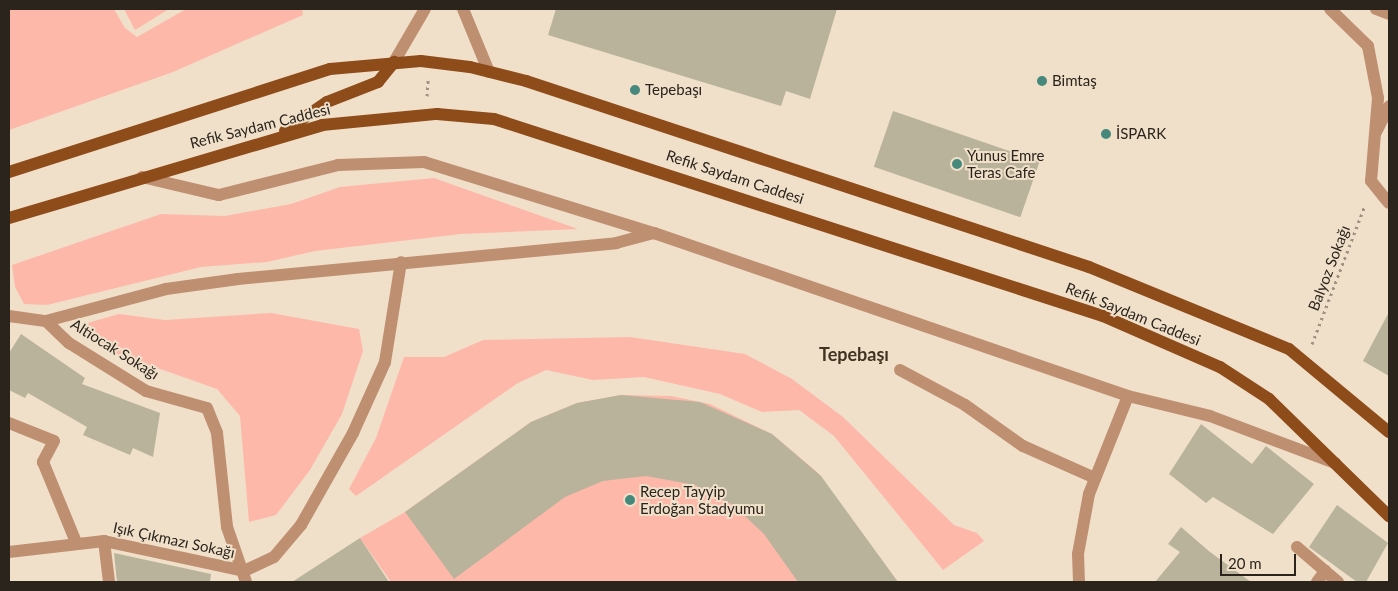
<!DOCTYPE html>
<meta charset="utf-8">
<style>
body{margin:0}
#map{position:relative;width:1398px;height:591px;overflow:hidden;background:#f0e0ca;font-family:Lato,sans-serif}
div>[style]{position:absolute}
.green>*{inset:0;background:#fdb8aa}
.building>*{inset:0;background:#b9b39b;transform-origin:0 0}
.path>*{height:3px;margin-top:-1.5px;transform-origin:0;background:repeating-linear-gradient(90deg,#9e9282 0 2.5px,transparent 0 6.5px)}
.service>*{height:12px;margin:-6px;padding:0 6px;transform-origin:6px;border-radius:6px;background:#bf8f71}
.minor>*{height:12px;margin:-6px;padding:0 6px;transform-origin:6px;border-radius:6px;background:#bf8f71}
.tertiary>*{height:12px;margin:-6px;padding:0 6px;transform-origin:6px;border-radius:6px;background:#bf8f71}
.primary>*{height:12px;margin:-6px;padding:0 6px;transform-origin:6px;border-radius:6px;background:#8e4c1a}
.dots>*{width:14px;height:14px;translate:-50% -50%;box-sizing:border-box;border:2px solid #f0e0ca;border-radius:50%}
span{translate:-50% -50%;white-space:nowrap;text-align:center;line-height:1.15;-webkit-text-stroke:4px #f0e0ca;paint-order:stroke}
.poi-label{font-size:15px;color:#2a241c}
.left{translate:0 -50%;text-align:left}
.street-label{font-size:15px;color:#2a241c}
.quarter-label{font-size:18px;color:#403322;font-weight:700}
.frame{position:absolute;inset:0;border:10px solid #2a241c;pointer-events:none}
.scale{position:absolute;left:1220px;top:554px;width:76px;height:22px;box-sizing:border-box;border:2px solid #2a241c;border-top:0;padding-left:6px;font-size:15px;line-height:18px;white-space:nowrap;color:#2a241c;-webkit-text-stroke:4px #f0e0ca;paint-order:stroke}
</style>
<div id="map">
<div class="green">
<i style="clip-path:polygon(9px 9px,114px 9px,125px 28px,137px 37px,186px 9px,302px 9px,303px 15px,173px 72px,9px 130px)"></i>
<i style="clip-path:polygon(124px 9px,169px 9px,135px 30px)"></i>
<i style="clip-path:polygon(434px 178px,578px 229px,461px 234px,315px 251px,267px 262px,201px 267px,47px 305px,24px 304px,15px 287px,12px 265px,161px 214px,225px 216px,291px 204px,340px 187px)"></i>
<i style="clip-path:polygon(271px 313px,359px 329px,363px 351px,342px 414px,310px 470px,276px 515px,249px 522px,240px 416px,217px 389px,109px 351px,84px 324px,119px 314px,165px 320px)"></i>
<i style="clip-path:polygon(630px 337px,745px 354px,792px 379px,843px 417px,954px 525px,977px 533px,984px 541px,943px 570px,834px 436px,799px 410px,762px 412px,720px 394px,644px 377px,593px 380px,546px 370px,518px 383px,356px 496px,349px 489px,376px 438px,404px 357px,444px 357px,483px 340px)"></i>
<i style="clip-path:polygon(621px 395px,671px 396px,710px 404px,772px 434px,817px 472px,898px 582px,391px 582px,360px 538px,405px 512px,531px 422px,577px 403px)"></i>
</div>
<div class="building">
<i style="clip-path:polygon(556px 9px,837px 9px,810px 99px,786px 91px,781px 106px,548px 35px)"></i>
<i style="left:893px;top:111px;width:155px;height:59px;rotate:19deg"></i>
<i style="clip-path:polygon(1389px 312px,1389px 376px,1363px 361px)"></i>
<i style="clip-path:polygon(21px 334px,85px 378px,82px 384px,160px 413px,153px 457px,133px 448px,130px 455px,83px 435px,87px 427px,28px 393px,25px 398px,9px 390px,9px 353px)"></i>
<i style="clip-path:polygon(621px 395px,700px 402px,772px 434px,821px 476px,898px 582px,798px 582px,764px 534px,733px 505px,695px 485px,646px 476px,603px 481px,565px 497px,454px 579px,405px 512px,531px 422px,577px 403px)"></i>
<i style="clip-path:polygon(1201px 424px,1252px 464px,1266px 446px,1314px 484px,1273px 534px,1213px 497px,1206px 503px,1169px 474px)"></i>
<i style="clip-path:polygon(1337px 505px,1388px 543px,1366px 582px,1357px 582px,1309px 547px)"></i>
<i style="clip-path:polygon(1181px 527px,1210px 552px,1251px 582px,1155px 582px,1180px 552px,1168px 544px)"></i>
<i style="clip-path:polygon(360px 538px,389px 582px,292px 582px)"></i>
<i style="clip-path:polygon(114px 553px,211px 574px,210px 582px,117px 582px)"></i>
</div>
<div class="path">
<i style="left:427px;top:96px;width:16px;rotate:-86deg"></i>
<i style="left:1312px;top:344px;width:149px;rotate:-69.1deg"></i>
</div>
<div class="service">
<i style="left:142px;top:177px;width:79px;rotate:13.2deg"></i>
<i style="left:219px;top:195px;width:123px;rotate:-14.1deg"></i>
<i style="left:338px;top:165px;width:86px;rotate:-2deg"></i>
<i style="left:424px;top:162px;width:241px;rotate:17.2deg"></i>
<i style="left:654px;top:233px;width:501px;rotate:18.98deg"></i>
<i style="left:1128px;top:396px;width:84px;rotate:13.7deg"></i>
<i style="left:1210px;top:416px;width:134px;rotate:20.6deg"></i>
<i style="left:46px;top:321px;width:124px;rotate:-14.9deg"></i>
<i style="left:166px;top:289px;width:73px;rotate:-7.9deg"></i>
<i style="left:238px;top:279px;width:380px;rotate:-5.4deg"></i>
<i style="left:616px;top:243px;width:39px;rotate:-15deg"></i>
<i style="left:900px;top:370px;width:74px;rotate:28.3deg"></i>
<i style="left:965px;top:405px;width:71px;rotate:35.3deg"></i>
<i style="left:1023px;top:446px;width:79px;rotate:24deg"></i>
<i style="left:1079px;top:582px;width:28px;rotate:-92deg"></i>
<i style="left:1078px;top:554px;width:61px;rotate:-79.6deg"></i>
<i style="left:1089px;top:494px;width:105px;rotate:-68.3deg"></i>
</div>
<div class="minor">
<i style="left:463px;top:9px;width:68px;rotate:67.6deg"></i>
<i style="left:1376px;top:9px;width:14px;rotate:21deg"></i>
<i style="left:394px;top:62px;width:61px;rotate:-59.7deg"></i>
<i style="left:1376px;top:132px;width:29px;rotate:-63deg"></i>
<i style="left:9px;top:316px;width:37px;rotate:8deg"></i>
<i style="left:46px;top:321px;width:32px;rotate:44deg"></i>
<i style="left:69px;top:343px;width:91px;rotate:31.9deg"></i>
<i style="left:146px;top:391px;width:63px;rotate:15.6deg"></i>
<i style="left:207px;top:408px;width:27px;rotate:68deg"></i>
<i style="left:217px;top:433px;width:95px;rotate:83.9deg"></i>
<i style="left:227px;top:527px;width:58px;rotate:70.9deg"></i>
<i style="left:9px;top:423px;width:48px;rotate:21.8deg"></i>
<i style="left:54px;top:441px;width:24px;rotate:118deg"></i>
<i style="left:43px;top:462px;width:87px;rotate:67.6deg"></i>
<i style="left:104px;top:541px;width:41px;rotate:83deg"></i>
<i style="left:1297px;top:547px;width:54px;rotate:40.5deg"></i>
<i style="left:9px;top:552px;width:96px;rotate:-6.6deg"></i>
<i style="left:104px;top:541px;width:143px;rotate:12.1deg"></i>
<i style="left:244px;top:571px;width:33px;rotate:-25deg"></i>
<i style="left:274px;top:557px;width:42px;rotate:-49.8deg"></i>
<i style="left:301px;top:525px;width:106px;rotate:-60.5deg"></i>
<i style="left:353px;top:433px;width:78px;rotate:-65.7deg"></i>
<i style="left:385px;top:362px;width:101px;rotate:-80.9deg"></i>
<i style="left:1317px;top:582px;width:14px;rotate:-54deg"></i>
</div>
<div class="tertiary">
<i style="left:1330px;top:9px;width:53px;rotate:44.2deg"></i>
<i style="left:1368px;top:46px;width:53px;rotate:79.1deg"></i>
<i style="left:1378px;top:98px;width:83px;rotate:94.8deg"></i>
<i style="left:1371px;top:181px;width:28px;rotate:51deg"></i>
</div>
<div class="primary">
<i style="left:285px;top:131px;width:51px;rotate:-34.6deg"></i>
<i style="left:327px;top:102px;width:55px;rotate:-21.4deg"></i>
<i style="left:378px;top:82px;width:26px;rotate:-51deg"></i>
<i style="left:9px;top:172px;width:337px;rotate:-17.8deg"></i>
<i style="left:330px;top:69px;width:91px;rotate:-5deg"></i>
<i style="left:421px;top:61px;width:49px;rotate:7deg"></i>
<i style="left:470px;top:67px;width:58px;rotate:14deg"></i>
<i style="left:526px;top:81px;width:593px;rotate:18.28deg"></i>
<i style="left:1089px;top:267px;width:216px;rotate:22.3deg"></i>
<i style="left:1289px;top:349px;width:130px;rotate:39.7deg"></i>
<i style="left:9px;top:218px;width:327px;rotate:-16.5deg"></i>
<i style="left:322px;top:125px;width:116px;rotate:-5.5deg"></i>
<i style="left:437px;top:114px;width:57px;rotate:5deg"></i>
<i style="left:494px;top:119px;width:640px;rotate:17.93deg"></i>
<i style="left:1103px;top:316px;width:128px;rotate:23.6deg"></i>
<i style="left:1220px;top:367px;width:59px;rotate:33.1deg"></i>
<i style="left:1269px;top:399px;width:168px;rotate:44.3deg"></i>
</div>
<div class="dots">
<i style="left:1042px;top:81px;background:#46897c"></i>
<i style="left:635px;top:90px;background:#46897c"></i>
<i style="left:1106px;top:134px;background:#46897c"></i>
<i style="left:957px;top:164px;background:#46897c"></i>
<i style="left:630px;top:500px;background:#46897c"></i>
</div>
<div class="poi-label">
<span class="left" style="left:1052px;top:81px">Bimtaş</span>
<span class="left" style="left:645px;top:90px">Tepebaşı</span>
<span class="left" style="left:1116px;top:134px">İSPARK</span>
<span class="left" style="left:967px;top:164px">Yunus Emre<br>Teras Cafe</span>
<span class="left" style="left:640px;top:500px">Recep Tayyip<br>Erdoğan Stadyumu</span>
</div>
<div class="street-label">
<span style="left:260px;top:126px;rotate:-14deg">Refik Saydam Caddesi</span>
<span style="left:735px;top:177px;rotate:18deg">Refik Saydam Caddesi</span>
<span style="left:1329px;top:268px;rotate:-69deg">Balyoz Sokağı</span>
<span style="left:1133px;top:314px;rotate:22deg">Refik Saydam Caddesi</span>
<span style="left:115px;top:349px;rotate:32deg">Altiocak Sokağı</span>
<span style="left:174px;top:540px;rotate:12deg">Işık Çıkmazı Sokağı</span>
</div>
<div class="quarter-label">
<span style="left:854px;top:354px">Tepebaşı</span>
</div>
<div class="frame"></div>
<div class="scale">20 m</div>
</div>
